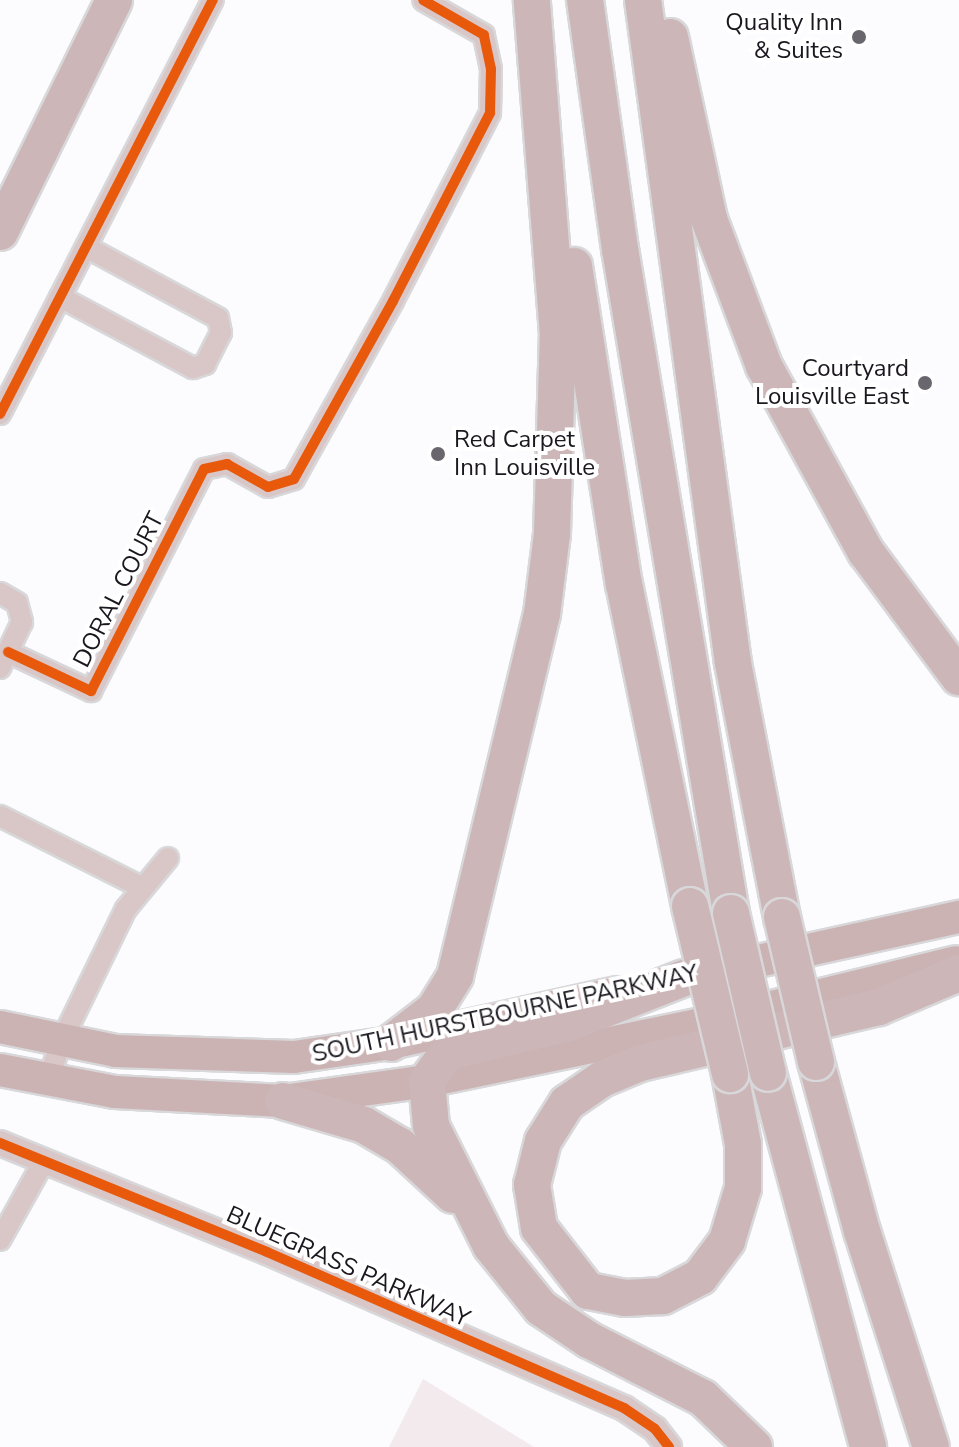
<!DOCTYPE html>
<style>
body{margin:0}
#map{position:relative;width:959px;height:1447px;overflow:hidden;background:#fcfbfe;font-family:"Nunito Sans",sans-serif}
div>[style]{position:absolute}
.industrial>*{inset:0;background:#f3eaee}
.roads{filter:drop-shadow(2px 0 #d8d7d9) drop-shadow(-2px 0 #d8d7d9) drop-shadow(0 2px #d8d7d9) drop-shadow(0 -2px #d8d7d9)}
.minor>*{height:20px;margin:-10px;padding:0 10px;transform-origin:10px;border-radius:10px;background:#d9c6c7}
.tertiary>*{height:24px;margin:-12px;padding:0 12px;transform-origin:12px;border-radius:12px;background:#d9c6c7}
.primary>*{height:32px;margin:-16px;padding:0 16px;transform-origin:16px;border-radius:16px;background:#cbb2b3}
.motorway>*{height:36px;margin:-18px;padding:0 18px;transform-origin:18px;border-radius:18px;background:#ccb6b8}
.bridges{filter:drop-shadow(2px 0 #d8d7d9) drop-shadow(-2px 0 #d8d7d9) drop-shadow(0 2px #d8d7d9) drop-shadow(0 -2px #d8d7d9)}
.motorway-bridge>*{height:36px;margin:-18px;padding:0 18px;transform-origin:18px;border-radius:18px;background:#ccb6b8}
.cycleway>*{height:10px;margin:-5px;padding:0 5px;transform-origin:5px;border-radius:5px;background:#e8590c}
.dots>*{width:22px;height:22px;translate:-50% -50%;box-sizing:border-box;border:4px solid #fff;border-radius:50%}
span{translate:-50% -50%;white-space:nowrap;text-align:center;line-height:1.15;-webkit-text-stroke:8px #fff;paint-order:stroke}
.poi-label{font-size:24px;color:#1a171f}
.right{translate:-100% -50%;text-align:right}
.left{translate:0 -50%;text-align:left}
.street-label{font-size:24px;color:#1a171f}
</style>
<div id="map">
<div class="industrial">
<i style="clip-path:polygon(423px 1379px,534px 1447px,389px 1447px)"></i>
</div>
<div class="roads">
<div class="minor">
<i style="left:60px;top:297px;width:151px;rotate:28.1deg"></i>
<i style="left:193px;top:368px;width:13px;rotate:-18deg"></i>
<i style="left:205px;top:364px;width:35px;rotate:-63deg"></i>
<i style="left:221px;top:333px;width:15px;rotate:-101deg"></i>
<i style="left:218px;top:318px;width:150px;rotate:-151.7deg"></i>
<i style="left:0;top:414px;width:466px;rotate:-62.8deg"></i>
<i style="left:0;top:593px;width:20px;rotate:30deg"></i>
<i style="left:17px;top:603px;width:20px;rotate:75deg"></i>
<i style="left:22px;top:622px;width:51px;rotate:115.6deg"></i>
<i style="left:8px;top:652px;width:92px;rotate:25.2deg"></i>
<i style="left:91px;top:691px;width:249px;rotate:-63deg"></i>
<i style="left:204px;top:469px;width:24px;rotate:-12deg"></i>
<i style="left:227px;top:464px;width:47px;rotate:29.3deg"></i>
<i style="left:268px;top:487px;width:27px;rotate:-17deg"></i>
<i style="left:294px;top:479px;width:204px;rotate:-60.9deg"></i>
<i style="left:393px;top:301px;width:212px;rotate:-62.7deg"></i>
<i style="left:490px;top:113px;width:44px;rotate:-88.7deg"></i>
<i style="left:491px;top:69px;width:35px;rotate:-102deg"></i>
<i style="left:484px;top:35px;width:70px;rotate:-150.2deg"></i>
<i style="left:0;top:816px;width:158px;rotate:26.7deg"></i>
<i style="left:48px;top:1081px;width:41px;rotate:-71.6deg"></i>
<i style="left:61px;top:1042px;width:148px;rotate:-64deg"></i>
<i style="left:126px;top:909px;width:66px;rotate:-50.5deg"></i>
<i style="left:0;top:1240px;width:90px;rotate:-60.9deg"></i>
</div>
<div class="tertiary">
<i style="left:0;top:1143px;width:288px;rotate:22.2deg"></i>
<i style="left:267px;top:1252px;width:390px;rotate:23.6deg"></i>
<i style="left:624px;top:1408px;width:37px;rotate:34deg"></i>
<i style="left:655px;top:1429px;width:23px;rotate:52deg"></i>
</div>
<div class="primary">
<i style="left:681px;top:978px;width:285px;rotate:-12.4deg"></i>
<i style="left:0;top:1027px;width:118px;rotate:11.7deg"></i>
<i style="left:116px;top:1051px;width:178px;rotate:1.9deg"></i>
<i style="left:294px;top:1057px;width:98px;rotate:-8.2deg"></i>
<i style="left:391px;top:1043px;width:230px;rotate:-12.5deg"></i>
<i style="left:0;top:1070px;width:117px;rotate:10.8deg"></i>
<i style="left:115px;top:1092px;width:168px;rotate:3.1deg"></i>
<i style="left:283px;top:1101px;width:145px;rotate:-7.9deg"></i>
<i style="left:427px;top:1081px;width:281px;rotate:-11.7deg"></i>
<i style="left:702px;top:1024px;width:261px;rotate:-13.7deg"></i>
</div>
<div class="motorway">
<i style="left:585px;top:0;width:251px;rotate:82deg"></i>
<i style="left:620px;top:249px;width:673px;rotate:80.51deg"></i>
<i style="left:643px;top:0;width:669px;rotate:82.27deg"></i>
<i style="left:733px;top:663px;width:259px;rotate:79.1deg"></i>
<i style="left:670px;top:37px;width:186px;rotate:77.9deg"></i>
<i style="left:709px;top:219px;width:157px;rotate:69.5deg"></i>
<i style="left:764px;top:366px;width:212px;rotate:61.3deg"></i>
<i style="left:866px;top:552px;width:156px;rotate:53.4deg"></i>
<i style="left:0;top:232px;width:258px;rotate:-63.8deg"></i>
<i style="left:574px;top:266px;width:322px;rotate:81.1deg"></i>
<i style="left:624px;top:584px;width:329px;rotate:78.4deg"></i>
<i style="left:684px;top:978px;width:123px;rotate:158.5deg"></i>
<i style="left:570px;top:1023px;width:125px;rotate:166.6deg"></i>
<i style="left:448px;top:1052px;width:36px;rotate:126deg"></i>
<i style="left:427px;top:1081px;width:45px;rotate:84.9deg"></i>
<i style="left:431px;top:1126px;width:134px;rotate:63.4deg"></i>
<i style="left:491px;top:1246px;width:80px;rotate:51.1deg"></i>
<i style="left:541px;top:1308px;width:58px;rotate:33.7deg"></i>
<i style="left:589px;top:1340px;width:128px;rotate:27deg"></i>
<i style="left:703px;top:1398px;width:71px;rotate:43.9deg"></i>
<i style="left:391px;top:1043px;width:54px;rotate:-37.5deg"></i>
<i style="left:434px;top:1010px;width:40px;rotate:-58deg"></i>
<i style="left:455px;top:976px;width:372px;rotate:-76.5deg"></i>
<i style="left:542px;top:614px;width:81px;rotate:-82.9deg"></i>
<i style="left:552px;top:534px;width:200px;rotate:-88.3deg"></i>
<i style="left:558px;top:334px;width:335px;rotate:-94.5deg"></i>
<i style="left:816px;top:1062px;width:175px;rotate:74.8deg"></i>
<i style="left:862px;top:1231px;width:227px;rotate:72.3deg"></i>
<i style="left:768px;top:1073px;width:387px;rotate:75deg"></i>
<i style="left:730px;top:1074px;width:71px;rotate:79.5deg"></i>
<i style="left:743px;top:1144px;width:44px;rotate:90deg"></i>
<i style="left:743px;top:1188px;width:55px;rotate:106.8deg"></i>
<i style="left:727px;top:1241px;width:45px;rotate:126.9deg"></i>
<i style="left:700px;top:1277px;width:42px;rotate:152.8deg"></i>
<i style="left:663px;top:1296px;width:38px;rotate:177deg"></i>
<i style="left:625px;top:1298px;width:38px;rotate:-169deg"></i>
<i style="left:588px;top:1291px;width:80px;rotate:-127.9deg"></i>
<i style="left:539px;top:1228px;width:44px;rotate:-99.2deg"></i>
<i style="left:532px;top:1185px;width:45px;rotate:-76deg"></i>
<i style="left:543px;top:1141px;width:45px;rotate:-57.7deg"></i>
<i style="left:567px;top:1103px;width:42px;rotate:-34.4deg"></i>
<i style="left:602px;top:1079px;width:41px;rotate:-22.8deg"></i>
<i style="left:640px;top:1063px;width:245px;rotate:-13.2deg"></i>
<i style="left:879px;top:1007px;width:87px;rotate:-23deg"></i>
<i style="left:283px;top:1101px;width:84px;rotate:16.5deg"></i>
<i style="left:364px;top:1125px;width:42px;rotate:30.3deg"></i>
<i style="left:400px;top:1146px;width:72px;rotate:42.8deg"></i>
</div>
</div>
<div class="bridges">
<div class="motorway-bridge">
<i style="left:690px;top:906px;width:173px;rotate:76.6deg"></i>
<i style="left:731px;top:913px;width:164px;rotate:77deg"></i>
<i style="left:782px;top:917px;width:149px;rotate:76.8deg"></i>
</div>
</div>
<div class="cycleway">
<i style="left:0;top:414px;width:466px;rotate:-62.8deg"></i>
<i style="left:8px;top:652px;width:92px;rotate:25.2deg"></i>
<i style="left:91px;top:691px;width:249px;rotate:-63deg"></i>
<i style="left:204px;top:469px;width:24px;rotate:-12deg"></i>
<i style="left:227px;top:464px;width:47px;rotate:29.3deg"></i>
<i style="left:268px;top:487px;width:27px;rotate:-17deg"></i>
<i style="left:294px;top:479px;width:204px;rotate:-60.9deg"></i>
<i style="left:393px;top:301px;width:212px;rotate:-62.7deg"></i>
<i style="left:490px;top:113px;width:44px;rotate:-88.7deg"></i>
<i style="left:491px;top:69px;width:35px;rotate:-102deg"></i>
<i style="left:484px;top:35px;width:70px;rotate:-150.2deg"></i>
<i style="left:0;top:1143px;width:288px;rotate:22.2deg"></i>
<i style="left:267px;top:1252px;width:390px;rotate:23.6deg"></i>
<i style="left:624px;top:1408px;width:37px;rotate:34deg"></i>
<i style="left:655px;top:1429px;width:23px;rotate:52deg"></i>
</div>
<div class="dots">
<i style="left:859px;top:37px;background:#69676d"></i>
<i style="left:925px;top:383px;background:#69676d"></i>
<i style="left:438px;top:454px;background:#69676d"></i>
</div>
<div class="poi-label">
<span class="right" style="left:843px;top:37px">Quality Inn<br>&amp; Suites</span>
<span class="right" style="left:909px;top:383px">Courtyard<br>Louisville East</span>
<span class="left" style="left:454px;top:454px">Red Carpet<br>Inn Louisville</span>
</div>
<div class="street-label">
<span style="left:119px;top:590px;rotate:-63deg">DORAL COURT</span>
<span style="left:505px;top:1014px;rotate:-12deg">SOUTH HURSTBOURNE PARKWAY</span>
<span style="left:348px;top:1267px;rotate:24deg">BLUEGRASS PARKWAY</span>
</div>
</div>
